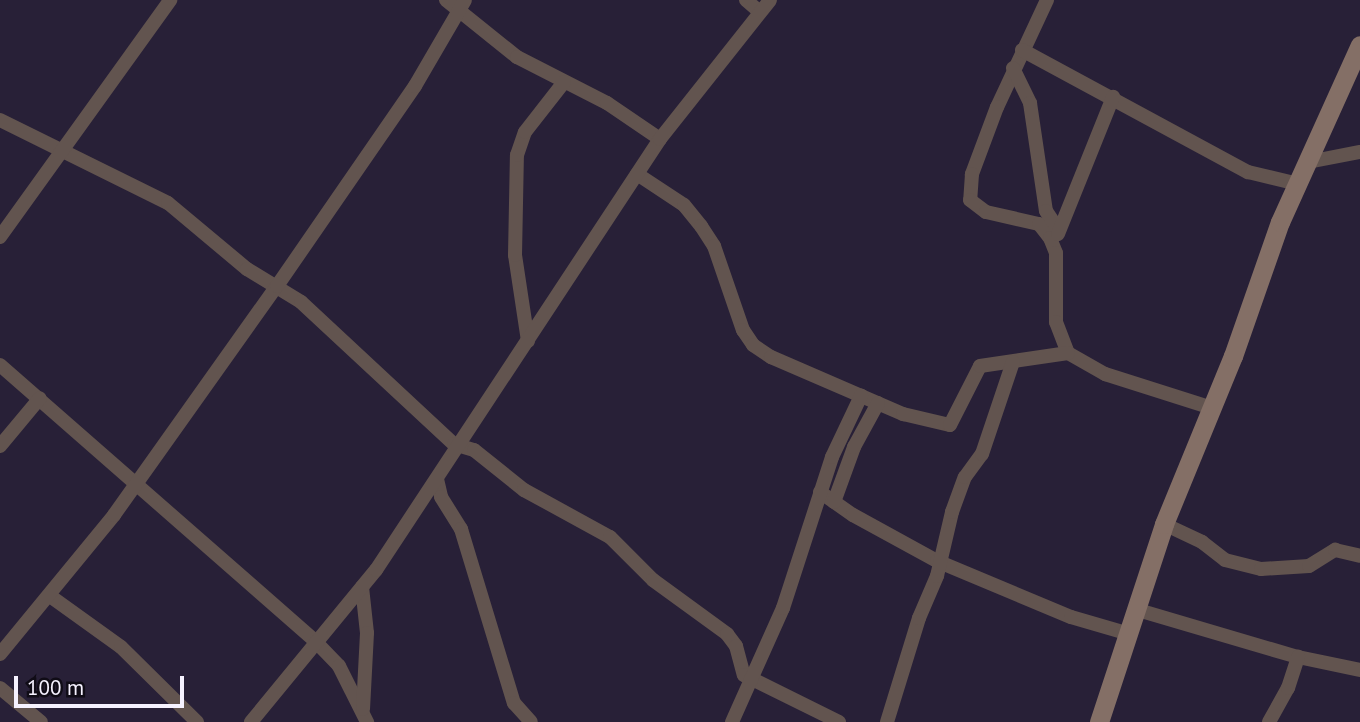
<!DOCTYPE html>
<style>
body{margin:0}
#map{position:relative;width:1360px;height:722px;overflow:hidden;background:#282037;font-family:"PT Sans",sans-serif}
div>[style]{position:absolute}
.street>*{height:14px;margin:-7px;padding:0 7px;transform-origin:7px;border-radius:7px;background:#62544f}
.secondary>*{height:19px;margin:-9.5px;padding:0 9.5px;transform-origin:9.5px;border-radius:9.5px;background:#846f66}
span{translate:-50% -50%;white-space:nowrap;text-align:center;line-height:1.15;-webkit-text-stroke:5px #100c16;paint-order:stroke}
.scale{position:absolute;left:14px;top:676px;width:170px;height:32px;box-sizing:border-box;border:4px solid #f6f2ff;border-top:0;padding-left:9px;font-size:21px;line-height:24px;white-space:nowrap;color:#f6f2ff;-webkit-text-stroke:5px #100c16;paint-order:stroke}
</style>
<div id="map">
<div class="street">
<i style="left:446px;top:0;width:91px;rotate:38.8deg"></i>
<i style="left:517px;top:57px;width:101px;rotate:27.1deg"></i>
<i style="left:607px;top:103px;width:64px;rotate:34.2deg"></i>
<i style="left:746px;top:0;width:18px;rotate:41deg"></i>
<i style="left:1047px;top:0;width:118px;rotate:115deg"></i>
<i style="left:997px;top:107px;width:72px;rotate:110.5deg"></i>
<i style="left:972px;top:174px;width:26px;rotate:94deg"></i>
<i style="left:970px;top:200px;width:20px;rotate:37deg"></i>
<i style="left:986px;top:212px;width:54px;rotate:12.8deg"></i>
<i style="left:1039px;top:224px;width:18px;rotate:52deg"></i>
<i style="left:1050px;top:238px;width:16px;rotate:68deg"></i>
<i style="left:1056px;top:253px;width:69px;rotate:90deg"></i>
<i style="left:1056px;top:322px;width:33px;rotate:69deg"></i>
<i style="left:1068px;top:353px;width:43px;rotate:29.6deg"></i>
<i style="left:1105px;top:374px;width:109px;rotate:17.6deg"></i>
<i style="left:1022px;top:50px;width:257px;rotate:28.4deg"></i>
<i style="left:1248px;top:172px;width:51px;rotate:13.5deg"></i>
<i style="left:1013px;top:68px;width:39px;rotate:64deg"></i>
<i style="left:1030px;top:103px;width:109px;rotate:81.6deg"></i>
<i style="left:1046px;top:211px;width:23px;rotate:56deg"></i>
<i style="left:0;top:120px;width:187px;rotate:26.3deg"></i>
<i style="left:168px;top:203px;width:103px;rotate:39.9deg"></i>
<i style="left:247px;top:269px;width:63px;rotate:31.4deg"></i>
<i style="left:301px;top:302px;width:209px;rotate:42.9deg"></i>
<i style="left:454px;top:444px;width:21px;rotate:17deg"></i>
<i style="left:474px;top:450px;width:64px;rotate:38.7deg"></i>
<i style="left:524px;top:490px;width:98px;rotate:28.7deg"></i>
<i style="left:610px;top:537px;width:61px;rotate:45deg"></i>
<i style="left:653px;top:580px;width:92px;rotate:36.1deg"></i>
<i style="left:727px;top:634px;width:15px;rotate:53deg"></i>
<i style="left:736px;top:646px;width:30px;rotate:75deg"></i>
<i style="left:744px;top:675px;width:106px;rotate:26.3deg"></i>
<i style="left:1308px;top:162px;width:53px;rotate:-10.9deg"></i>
<i style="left:637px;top:174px;width:56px;rotate:33.4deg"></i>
<i style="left:684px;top:205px;width:27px;rotate:51deg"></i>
<i style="left:701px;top:226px;width:24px;rotate:57deg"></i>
<i style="left:714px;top:246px;width:89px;rotate:71deg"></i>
<i style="left:743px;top:330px;width:18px;rotate:56deg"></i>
<i style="left:753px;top:345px;width:22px;rotate:34deg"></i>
<i style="left:771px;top:357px;width:144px;rotate:23.4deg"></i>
<i style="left:903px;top:414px;width:48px;rotate:13.2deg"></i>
<i style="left:950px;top:425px;width:66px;rotate:-63deg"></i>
<i style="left:980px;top:366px;width:89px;rotate:-8.4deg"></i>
<i style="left:1058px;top:234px;width:148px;rotate:-68.1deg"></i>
<i style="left:0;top:237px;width:292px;rotate:-54.3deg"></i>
<i style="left:528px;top:341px;width:87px;rotate:-98.6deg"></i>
<i style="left:515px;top:255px;width:100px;rotate:-88.9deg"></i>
<i style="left:517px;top:155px;width:24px;rotate:-71deg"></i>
<i style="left:525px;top:132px;width:63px;rotate:-52deg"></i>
<i style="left:0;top:365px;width:420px;rotate:41.2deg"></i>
<i style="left:316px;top:642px;width:33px;rotate:46deg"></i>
<i style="left:339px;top:666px;width:63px;rotate:63.4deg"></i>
<i style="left:0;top:446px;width:62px;rotate:-50.2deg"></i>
<i style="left:437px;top:479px;width:18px;rotate:77deg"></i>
<i style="left:441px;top:497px;width:38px;rotate:58deg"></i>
<i style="left:461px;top:529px;width:182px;rotate:73.1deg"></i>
<i style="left:514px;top:703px;width:25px;rotate:48deg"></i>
<i style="left:820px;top:492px;width:40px;rotate:34.9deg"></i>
<i style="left:853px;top:515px;width:96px;rotate:28.7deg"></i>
<i style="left:937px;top:561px;width:145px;rotate:22.7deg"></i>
<i style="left:1071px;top:617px;width:60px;rotate:16.3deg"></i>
<i style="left:834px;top:502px;width:59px;rotate:-70deg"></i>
<i style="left:854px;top:447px;width:50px;rotate:-61.4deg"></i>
<i style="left:1164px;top:524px;width:42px;rotate:25.3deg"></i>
<i style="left:1202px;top:542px;width:29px;rotate:38deg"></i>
<i style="left:1225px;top:560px;width:37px;rotate:14deg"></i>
<i style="left:1261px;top:569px;width:48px;rotate:-3.6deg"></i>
<i style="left:1309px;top:566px;width:31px;rotate:-32deg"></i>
<i style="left:1335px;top:550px;width:26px;rotate:13deg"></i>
<i style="left:362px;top:587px;width:46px;rotate:83.8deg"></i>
<i style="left:367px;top:633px;width:76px;rotate:93deg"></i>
<i style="left:50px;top:596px;width:87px;rotate:35.7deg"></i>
<i style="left:121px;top:647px;width:107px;rotate:44.6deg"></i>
<i style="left:1138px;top:610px;width:167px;rotate:16.4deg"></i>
<i style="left:1298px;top:657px;width:63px;rotate:11.8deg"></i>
<i style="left:0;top:654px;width:180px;rotate:-50.6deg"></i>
<i style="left:114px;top:515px;width:281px;rotate:-54.6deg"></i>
<i style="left:277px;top:286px;width:243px;rotate:-55.4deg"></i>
<i style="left:415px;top:86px;width:99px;rotate:-59.8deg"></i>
<i style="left:0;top:688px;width:53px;rotate:39.7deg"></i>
<i style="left:251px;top:722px;width:197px;rotate:-50.6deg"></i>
<i style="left:376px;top:570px;width:516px;rotate:-56.62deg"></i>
<i style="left:660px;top:139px;width:177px;rotate:-51.6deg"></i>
<i style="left:732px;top:722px;width:125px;rotate:-65.9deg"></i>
<i style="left:783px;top:608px;width:159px;rotate:-72deg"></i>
<i style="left:832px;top:457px;width:68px;rotate:-64.6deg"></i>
<i style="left:887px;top:722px;width:109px;rotate:-72.9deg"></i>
<i style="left:919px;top:618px;width:46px;rotate:-66.8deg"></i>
<i style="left:937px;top:576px;width:66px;rotate:-76.8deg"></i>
<i style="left:952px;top:512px;width:37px;rotate:-70deg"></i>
<i style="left:965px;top:477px;width:29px;rotate:-54deg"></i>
<i style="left:982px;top:454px;width:97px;rotate:-71.4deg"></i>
<i style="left:1269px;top:722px;width:39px;rotate:-61deg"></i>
<i style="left:1288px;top:688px;width:33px;rotate:-72deg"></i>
</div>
<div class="secondary">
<i style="left:1099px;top:722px;width:208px;rotate:-71.8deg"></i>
<i style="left:1164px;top:524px;width:182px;rotate:-67.7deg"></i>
<i style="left:1233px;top:356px;width:142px;rotate:-70.7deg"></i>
<i style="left:1280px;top:222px;width:194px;rotate:-65.7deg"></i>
</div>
<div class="scale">100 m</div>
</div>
